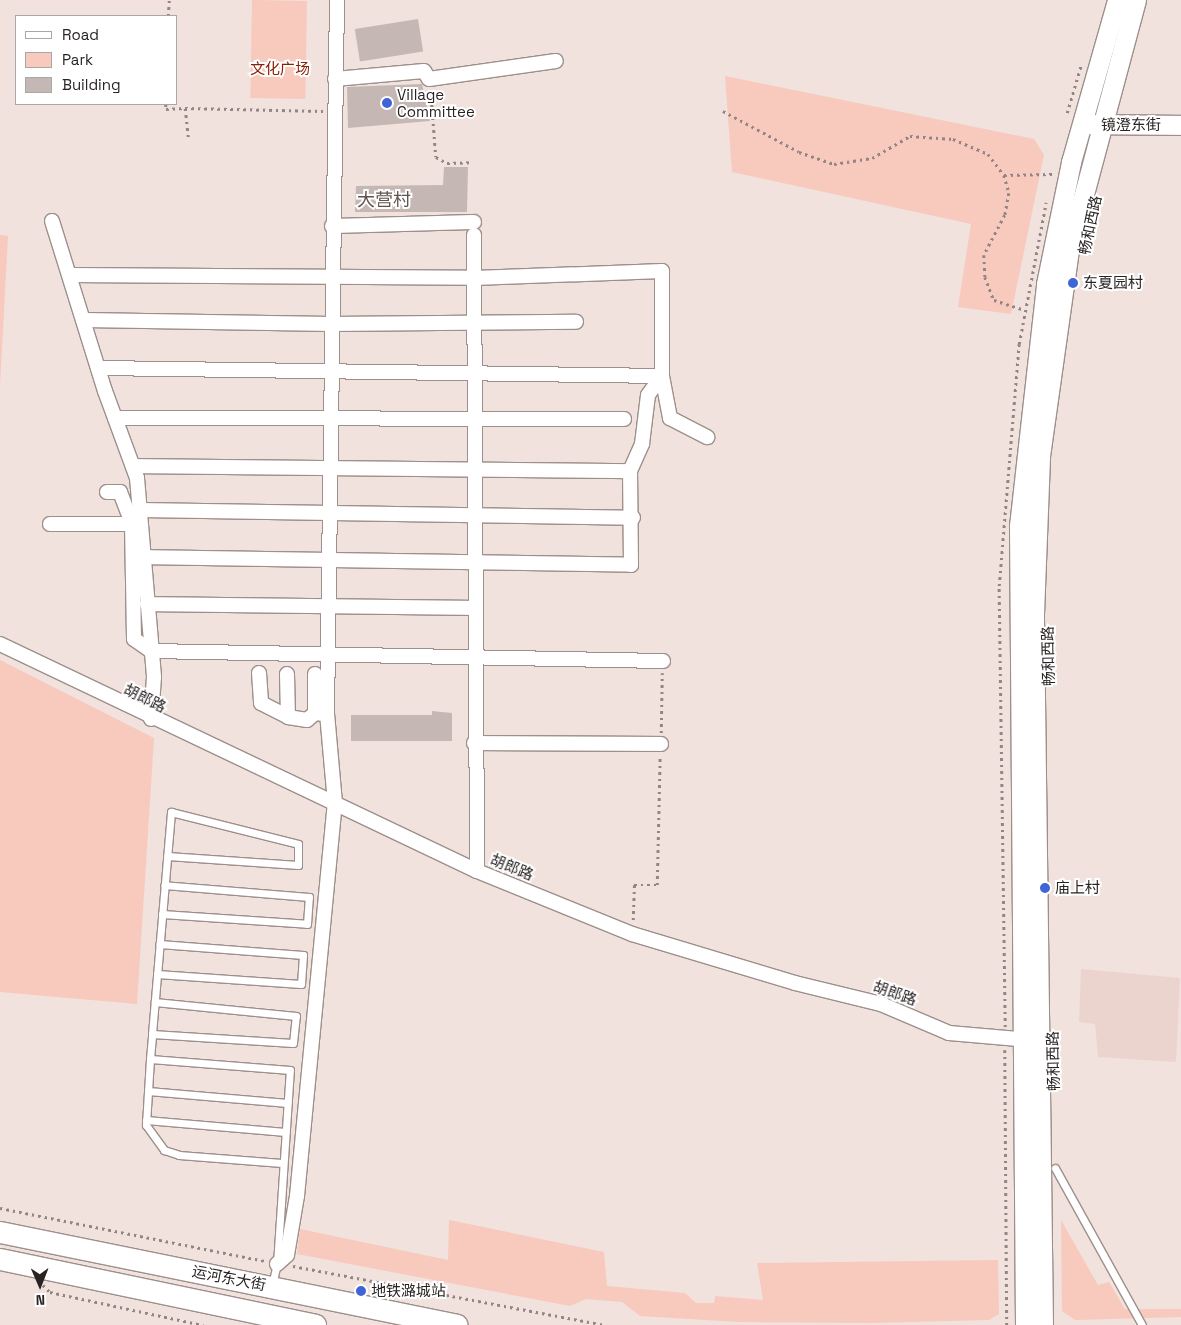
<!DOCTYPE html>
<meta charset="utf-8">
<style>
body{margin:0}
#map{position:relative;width:1181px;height:1325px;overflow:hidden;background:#f1e2de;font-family:"Space Grotesk","Noto Sans SC",sans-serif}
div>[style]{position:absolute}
.built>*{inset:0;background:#ecd4ce}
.green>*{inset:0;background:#f8c9bd;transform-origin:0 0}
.building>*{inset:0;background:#c5b7b3;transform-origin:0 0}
.path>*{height:2.5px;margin-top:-1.25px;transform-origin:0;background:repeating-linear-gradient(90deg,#918684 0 2.5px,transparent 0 6.5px)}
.roads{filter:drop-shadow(1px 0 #9d8f8b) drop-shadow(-1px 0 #9d8f8b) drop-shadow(0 1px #9d8f8b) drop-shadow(0 -1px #9d8f8b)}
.lane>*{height:7px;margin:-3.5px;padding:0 3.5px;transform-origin:3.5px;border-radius:3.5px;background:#fff}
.street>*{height:14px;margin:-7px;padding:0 7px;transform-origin:7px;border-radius:7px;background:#fff}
.secondary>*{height:19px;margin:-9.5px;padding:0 9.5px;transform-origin:9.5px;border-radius:9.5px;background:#fff}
.primary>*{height:21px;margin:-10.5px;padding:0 10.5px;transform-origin:10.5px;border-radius:10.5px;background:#fff}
.dots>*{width:14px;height:14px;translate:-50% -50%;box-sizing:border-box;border:2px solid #fff;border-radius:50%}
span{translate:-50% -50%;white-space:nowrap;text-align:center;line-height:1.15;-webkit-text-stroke:4px #fff;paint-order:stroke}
.park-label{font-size:15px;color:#892105}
.poi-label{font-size:15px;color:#292423}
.left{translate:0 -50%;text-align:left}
.street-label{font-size:15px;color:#292423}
.quarter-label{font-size:18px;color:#5f5350}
.legend{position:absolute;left:15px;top:15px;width:162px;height:90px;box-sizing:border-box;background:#fff;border:1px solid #a9a7a7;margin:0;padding:6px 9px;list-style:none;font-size:15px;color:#292423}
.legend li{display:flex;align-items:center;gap:10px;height:25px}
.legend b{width:25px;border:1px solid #a9a7a7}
.north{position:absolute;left:15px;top:1260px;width:50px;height:50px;-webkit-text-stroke:4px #fff;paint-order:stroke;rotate:179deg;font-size:14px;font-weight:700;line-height:20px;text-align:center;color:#292423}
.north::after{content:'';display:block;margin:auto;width:18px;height:22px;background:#292423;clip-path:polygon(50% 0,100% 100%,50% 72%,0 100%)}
</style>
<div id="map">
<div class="built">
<i style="clip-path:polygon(1081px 969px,1180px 978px,1176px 1062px,1098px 1057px,1095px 1024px,1079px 1022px)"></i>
</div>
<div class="green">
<i style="left:252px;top:0;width:55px;height:98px;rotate:1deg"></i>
<i style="clip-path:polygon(725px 76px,1034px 139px,1044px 155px,1011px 314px,958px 307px,971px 224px,732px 172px)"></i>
<i style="clip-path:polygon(0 235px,8px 236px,0 385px)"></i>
<i style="clip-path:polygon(0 660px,154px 738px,137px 1004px,0 992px)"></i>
<i style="clip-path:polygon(449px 1220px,604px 1252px,607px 1286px,685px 1293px,696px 1303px,714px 1303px,715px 1296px,763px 1300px,757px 1263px,998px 1260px,999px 1314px,989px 1320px,872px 1323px,738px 1322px,640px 1316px,622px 1302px,586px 1299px,570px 1306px,297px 1254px,300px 1229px,448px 1260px)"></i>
<i style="clip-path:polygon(1061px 1220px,1098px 1285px,1109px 1282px,1125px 1309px,1181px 1309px,1181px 1317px,1075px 1320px,1062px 1311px)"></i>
</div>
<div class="building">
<i style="left:418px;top:19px;width:33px;height:64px;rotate:81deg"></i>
<i style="clip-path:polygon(422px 84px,430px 121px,348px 128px,347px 87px)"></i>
<i style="clip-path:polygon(444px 167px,468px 167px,467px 212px,355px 212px,356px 186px,443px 185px)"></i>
<i style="clip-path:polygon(432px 711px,452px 713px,452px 741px,351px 741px,351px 715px,432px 715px)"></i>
</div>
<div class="path">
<i style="left:168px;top:16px;width:16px;rotate:-86deg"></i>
<i style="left:431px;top:91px;width:66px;rotate:85.7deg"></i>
<i style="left:436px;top:157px;width:13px;rotate:29deg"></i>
<i style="left:447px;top:163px;width:25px;rotate:-2deg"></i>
<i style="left:166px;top:104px;width:5px;rotate:90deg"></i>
<i style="left:166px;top:109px;width:19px;rotate:-3deg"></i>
<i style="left:723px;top:111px;width:86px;rotate:28.3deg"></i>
<i style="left:799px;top:152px;width:37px;rotate:19deg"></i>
<i style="left:834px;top:164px;width:38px;rotate:-9deg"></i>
<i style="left:872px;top:158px;width:44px;rotate:-30.1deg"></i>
<i style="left:910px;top:136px;width:43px;rotate:4deg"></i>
<i style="left:953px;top:139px;width:38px;rotate:23deg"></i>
<i style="left:988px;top:154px;width:26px;rotate:53deg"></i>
<i style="left:1004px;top:175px;width:19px;rotate:74deg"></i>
<i style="left:1009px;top:193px;width:22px;rotate:100deg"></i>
<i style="left:1005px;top:215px;width:45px;rotate:117.7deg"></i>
<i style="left:984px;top:255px;width:22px;rotate:87deg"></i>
<i style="left:985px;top:277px;width:25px;rotate:69deg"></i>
<i style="left:994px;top:300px;width:32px;rotate:18deg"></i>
<i style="left:1067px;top:113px;width:50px;rotate:-73.7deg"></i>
<i style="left:188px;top:137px;width:29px;rotate:-96deg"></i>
<i style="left:185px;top:108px;width:138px;rotate:1.2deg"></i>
<i style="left:1004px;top:175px;width:49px;rotate:-1.2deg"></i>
<i style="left:661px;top:733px;width:60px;rotate:-89deg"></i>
<i style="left:633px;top:920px;width:35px;rotate:-88deg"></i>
<i style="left:634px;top:885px;width:23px"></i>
<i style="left:657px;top:885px;width:129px;rotate:-88.7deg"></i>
<i style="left:1005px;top:1027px;width:441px;rotate:-90.8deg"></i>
<i style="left:999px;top:586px;width:243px;rotate:-85.3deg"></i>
<i style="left:1019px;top:344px;width:144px;rotate:-79.2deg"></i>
<i style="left:1005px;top:1050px;width:275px;rotate:89.6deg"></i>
<i style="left:0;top:1208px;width:271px;rotate:11.3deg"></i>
<i style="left:293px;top:1266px;width:317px;rotate:10.7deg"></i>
<i style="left:43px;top:1285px;width:10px;rotate:45deg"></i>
<i style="left:50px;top:1292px;width:157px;rotate:12.2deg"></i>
</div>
<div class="roads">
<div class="lane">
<i style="left:162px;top:914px;width:145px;rotate:3.9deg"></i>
<i style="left:307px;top:924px;width:27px;rotate:-86deg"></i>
<i style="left:309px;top:897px;width:145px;rotate:-175.3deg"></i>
<i style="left:157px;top:974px;width:144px;rotate:4deg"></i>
<i style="left:301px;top:984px;width:29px;rotate:-86deg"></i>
<i style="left:303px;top:955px;width:144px;rotate:-175.6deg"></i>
<i style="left:152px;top:1034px;width:141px;rotate:3.7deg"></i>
<i style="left:293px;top:1043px;width:27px;rotate:-84deg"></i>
<i style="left:296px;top:1016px;width:142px;rotate:-174.3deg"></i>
<i style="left:150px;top:1059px;width:25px;rotate:-85deg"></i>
<i style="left:152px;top:1034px;width:223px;rotate:-85.1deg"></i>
<i style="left:171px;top:812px;width:131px;rotate:14.1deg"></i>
<i style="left:298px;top:844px;width:21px;rotate:90deg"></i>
<i style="left:298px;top:865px;width:131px;rotate:-176.1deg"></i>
<i style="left:148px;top:1091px;width:140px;rotate:4.9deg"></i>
<i style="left:146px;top:1120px;width:140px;rotate:4.9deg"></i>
<i style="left:1055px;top:1168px;width:179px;rotate:61deg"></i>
<i style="left:272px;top:1285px;width:22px;rotate:-77deg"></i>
<i style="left:277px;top:1264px;width:194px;rotate:-86.2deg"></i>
<i style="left:290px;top:1070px;width:140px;rotate:-175.5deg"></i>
<i style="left:150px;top:1059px;width:66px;rotate:93.5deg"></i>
<i style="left:146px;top:1125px;width:31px;rotate:54deg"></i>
<i style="left:164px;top:1150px;width:16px;rotate:18deg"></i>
<i style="left:179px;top:1155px;width:103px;rotate:4.4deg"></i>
</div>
<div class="street">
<i style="left:335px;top:79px;width:89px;rotate:-5.1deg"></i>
<i style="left:424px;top:71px;width:9px;rotate:58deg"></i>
<i style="left:429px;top:79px;width:128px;rotate:-8.1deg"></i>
<i style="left:52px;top:221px;width:178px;rotate:72.7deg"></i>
<i style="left:105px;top:391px;width:93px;rotate:69.8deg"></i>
<i style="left:137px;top:478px;width:200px;rotate:85.1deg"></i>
<i style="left:154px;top:677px;width:42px;rotate:94.1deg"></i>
<i style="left:332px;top:226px;width:142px;rotate:-1.6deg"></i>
<i style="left:474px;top:235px;width:636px;rotate:89.73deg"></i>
<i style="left:70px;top:275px;width:404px;rotate:0.4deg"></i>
<i style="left:474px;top:278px;width:188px;rotate:-2.1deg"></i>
<i style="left:662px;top:271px;width:105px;rotate:90deg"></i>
<i style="left:662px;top:376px;width:43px;rotate:79.2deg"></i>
<i style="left:670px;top:418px;width:42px;rotate:27.2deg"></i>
<i style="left:84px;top:320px;width:247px;rotate:0.9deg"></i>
<i style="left:331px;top:324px;width:245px;rotate:-0.5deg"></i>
<i style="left:98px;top:368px;width:564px;rotate:0.81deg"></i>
<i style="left:115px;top:418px;width:509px;rotate:0.11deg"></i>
<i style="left:133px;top:466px;width:497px;rotate:0.6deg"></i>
<i style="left:107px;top:492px;width:13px"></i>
<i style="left:120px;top:492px;width:34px;rotate:69deg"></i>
<i style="left:132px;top:524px;width:115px;rotate:89deg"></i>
<i style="left:134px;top:639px;width:21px;rotate:35deg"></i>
<i style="left:151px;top:651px;width:512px;rotate:1.12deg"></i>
<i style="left:140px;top:510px;width:493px;rotate:0.9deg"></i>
<i style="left:50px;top:524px;width:82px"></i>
<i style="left:144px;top:557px;width:487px;rotate:0.9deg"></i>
<i style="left:631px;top:565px;width:94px;rotate:-90.6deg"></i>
<i style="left:630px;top:471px;width:30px;rotate:-66deg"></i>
<i style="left:642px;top:444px;width:49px;rotate:-83deg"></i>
<i style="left:648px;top:395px;width:24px;rotate:-54deg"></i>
<i style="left:147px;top:604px;width:326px;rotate:0.7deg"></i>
<i style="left:0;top:644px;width:528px;rotate:25.45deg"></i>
<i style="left:477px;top:871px;width:167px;rotate:22.1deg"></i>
<i style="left:632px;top:934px;width:170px;rotate:16.7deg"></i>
<i style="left:795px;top:983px;width:89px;rotate:13.7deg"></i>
<i style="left:881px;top:1004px;width:74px;rotate:23.1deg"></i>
<i style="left:949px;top:1033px;width:81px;rotate:4.9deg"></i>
<i style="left:259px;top:673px;width:30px;rotate:86deg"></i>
<i style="left:261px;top:703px;width:30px;rotate:27deg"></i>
<i style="left:287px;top:674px;width:43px;rotate:88.7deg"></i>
<i style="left:288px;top:717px;width:19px;rotate:9deg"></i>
<i style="left:307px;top:720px;width:11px;rotate:-41deg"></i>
<i style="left:315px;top:674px;width:39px;rotate:90deg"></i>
<i style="left:315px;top:713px;width:9px;rotate:6deg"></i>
<i style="left:474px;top:743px;width:187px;rotate:0.3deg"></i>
<i style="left:277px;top:1264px;width:13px;rotate:-42deg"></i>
<i style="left:287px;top:1255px;width:60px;rotate:-80.4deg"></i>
<i style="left:297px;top:1196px;width:395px;rotate:-84.5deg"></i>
<i style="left:335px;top:803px;width:89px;rotate:-95.1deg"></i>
<i style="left:327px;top:714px;width:714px;rotate:-89.2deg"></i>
</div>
<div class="secondary">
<i style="left:1087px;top:124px;width:94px;rotate:0.6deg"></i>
<i style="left:1025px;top:1325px;width:799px;rotate:-90.43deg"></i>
<i style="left:1019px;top:526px;width:244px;rotate:-83.6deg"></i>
<i style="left:1046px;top:284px;width:125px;rotate:-78.4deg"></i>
<i style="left:1071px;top:162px;width:168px;rotate:-74.1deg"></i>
<i style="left:1043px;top:1325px;width:711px;rotate:-90.73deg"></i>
<i style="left:1034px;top:614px;width:158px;rotate:-87.8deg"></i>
<i style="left:1040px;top:456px;width:208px;rotate:-82deg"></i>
<i style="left:1069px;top:250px;width:259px;rotate:-75deg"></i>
</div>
<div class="primary">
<i style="left:0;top:1232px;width:466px;rotate:11.5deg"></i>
<i style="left:0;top:1259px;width:322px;rotate:11.8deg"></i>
</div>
</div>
<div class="dots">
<i style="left:387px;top:103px;background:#3e64d5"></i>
<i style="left:1073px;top:283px;background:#3e64d5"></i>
<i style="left:1045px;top:888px;background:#3e64d5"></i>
<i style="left:361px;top:1291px;background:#3e64d5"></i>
</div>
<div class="park-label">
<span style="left:280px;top:69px">文化广场</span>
</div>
<div class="poi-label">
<span class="left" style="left:397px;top:103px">Village<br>Committee</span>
<span class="left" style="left:1083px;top:283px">东夏园村</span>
<span class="left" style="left:1055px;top:888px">庙上村</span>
<span class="left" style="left:371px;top:1291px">地铁潞城站</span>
</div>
<div class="street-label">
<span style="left:1131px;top:125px">镜澄东街</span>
<span style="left:1090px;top:225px;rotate:-78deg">畅和西路</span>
<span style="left:1048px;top:656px;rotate:-91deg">畅和西路</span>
<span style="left:145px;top:698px;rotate:26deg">胡郎路</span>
<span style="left:512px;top:867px;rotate:22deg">胡郎路</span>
<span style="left:895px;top:993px;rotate:19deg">胡郎路</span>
<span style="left:1053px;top:1061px;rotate:-91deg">畅和西路</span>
<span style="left:229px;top:1278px;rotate:11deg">运河东大街</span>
</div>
<div class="quarter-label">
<span style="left:384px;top:200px">大营村</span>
</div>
<ul class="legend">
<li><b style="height:6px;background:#fff"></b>Road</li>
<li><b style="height:14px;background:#f8c9bd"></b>Park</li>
<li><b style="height:14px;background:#c5b7b3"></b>Building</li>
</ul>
<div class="north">N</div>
</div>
